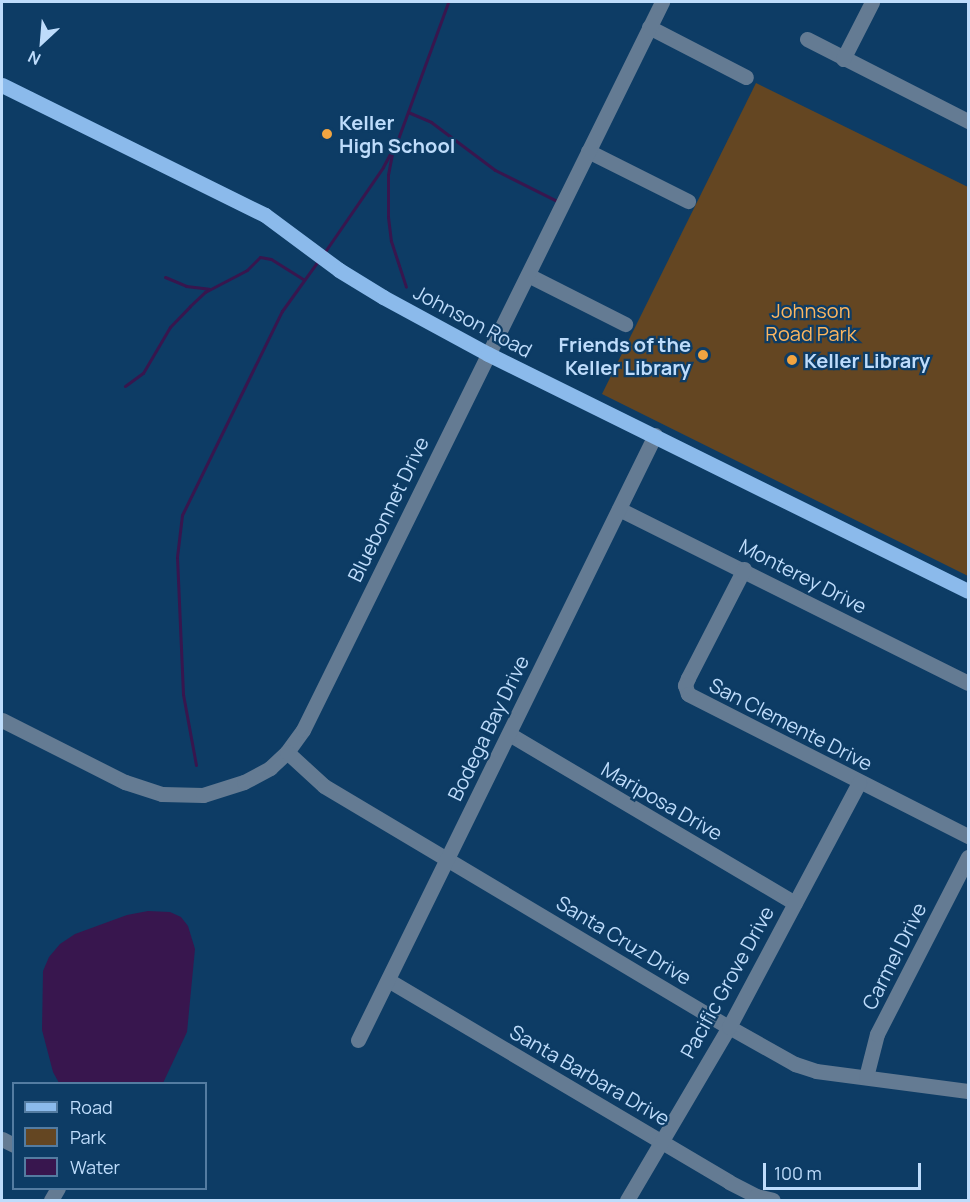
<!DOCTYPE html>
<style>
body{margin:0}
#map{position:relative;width:970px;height:1202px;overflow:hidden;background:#0d3c65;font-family:Manrope,sans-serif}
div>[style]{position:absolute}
.green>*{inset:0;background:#644622}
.water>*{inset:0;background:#38164e}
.stream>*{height:3px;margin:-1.5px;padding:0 1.5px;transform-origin:1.5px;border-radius:1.5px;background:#38164e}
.minor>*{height:15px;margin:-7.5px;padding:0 7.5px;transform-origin:7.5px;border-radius:7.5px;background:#647b93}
.major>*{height:15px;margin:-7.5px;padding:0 7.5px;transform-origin:7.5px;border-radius:7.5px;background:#8bbaeb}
.dots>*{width:16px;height:16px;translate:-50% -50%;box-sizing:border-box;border:3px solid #0d3c65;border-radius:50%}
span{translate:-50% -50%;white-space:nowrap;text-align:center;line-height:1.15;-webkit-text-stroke:4.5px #0d3c65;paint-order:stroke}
.poi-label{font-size:20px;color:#bedcfb;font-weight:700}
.left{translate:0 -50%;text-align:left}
.right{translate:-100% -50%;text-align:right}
.park-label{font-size:20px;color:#fcb660}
.street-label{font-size:20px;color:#bedcfb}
.frame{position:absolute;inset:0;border:3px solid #bedcfb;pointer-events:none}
.legend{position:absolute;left:12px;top:1082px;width:195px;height:108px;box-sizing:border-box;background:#0d3c65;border:2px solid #547ca1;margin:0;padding:8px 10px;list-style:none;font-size:18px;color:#bedcfb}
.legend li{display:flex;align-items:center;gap:12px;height:30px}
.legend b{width:30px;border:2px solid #547ca1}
.north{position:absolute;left:12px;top:12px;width:60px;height:60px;-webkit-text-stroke:4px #0d3c65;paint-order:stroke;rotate:206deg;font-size:16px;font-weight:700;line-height:24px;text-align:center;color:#bedcfb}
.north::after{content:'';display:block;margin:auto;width:21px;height:27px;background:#bedcfb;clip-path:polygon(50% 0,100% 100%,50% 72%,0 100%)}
.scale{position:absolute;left:763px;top:1163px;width:158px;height:27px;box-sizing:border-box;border:3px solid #bedcfb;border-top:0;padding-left:8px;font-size:18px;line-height:21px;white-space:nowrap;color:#bedcfb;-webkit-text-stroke:4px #0d3c65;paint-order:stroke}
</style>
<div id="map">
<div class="green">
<i style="clip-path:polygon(756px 83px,968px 187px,968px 576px,602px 394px)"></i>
</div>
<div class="water">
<i style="clip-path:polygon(148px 911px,170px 912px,181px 917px,188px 926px,195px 949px,187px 1032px,163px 1083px,59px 1083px,53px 1072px,42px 1030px,43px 971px,49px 957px,60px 944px,75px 934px,127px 915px)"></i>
</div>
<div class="stream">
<i style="left:408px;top:112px;width:25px;rotate:23deg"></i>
<i style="left:431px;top:122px;width:80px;rotate:36.9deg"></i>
<i style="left:495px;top:170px;width:69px;rotate:26.6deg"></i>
<i style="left:392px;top:154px;width:21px;rotate:101deg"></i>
<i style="left:388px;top:175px;width:42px;rotate:90deg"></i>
<i style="left:388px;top:217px;width:24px;rotate:83deg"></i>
<i style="left:391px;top:241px;width:48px;rotate:71.9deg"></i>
<i style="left:324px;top:253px;width:104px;rotate:-55.5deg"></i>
<i style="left:383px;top:167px;width:32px;rotate:-62deg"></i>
<i style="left:398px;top:139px;width:146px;rotate:-69.9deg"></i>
<i style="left:165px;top:277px;width:23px;rotate:23deg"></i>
<i style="left:186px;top:286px;width:23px;rotate:7deg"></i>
<i style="left:125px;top:386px;width:22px;rotate:-36deg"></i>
<i style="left:143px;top:373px;width:53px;rotate:-59.6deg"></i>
<i style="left:170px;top:327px;width:29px;rotate:-46deg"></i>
<i style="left:190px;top:306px;width:21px;rotate:-43deg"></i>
<i style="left:205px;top:292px;width:47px;rotate:-27.6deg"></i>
<i style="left:247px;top:270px;width:18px;rotate:-45deg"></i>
<i style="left:260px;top:257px;width:11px;rotate:10deg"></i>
<i style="left:271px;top:259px;width:39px;rotate:32deg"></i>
<i style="left:196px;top:765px;width:72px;rotate:-100.4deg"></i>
<i style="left:183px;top:694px;width:137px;rotate:-92.5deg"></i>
<i style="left:177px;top:557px;width:42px;rotate:-83.2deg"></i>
<i style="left:182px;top:515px;width:227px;rotate:-63.9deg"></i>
<i style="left:282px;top:311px;width:62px;rotate:-54.2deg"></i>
</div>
<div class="minor">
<i style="left:649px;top:27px;width:109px;rotate:27.3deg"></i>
<i style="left:807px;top:39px;width:181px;rotate:27deg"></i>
<i style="left:843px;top:59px;width:64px;rotate:-63deg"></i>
<i style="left:588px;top:151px;width:112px;rotate:26.6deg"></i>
<i style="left:528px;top:275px;width:109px;rotate:26.8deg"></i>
<i style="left:619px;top:509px;width:390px;rotate:26.5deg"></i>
<i style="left:744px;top:569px;width:123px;rotate:117.2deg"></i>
<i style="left:688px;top:678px;width:8px;rotate:113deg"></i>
<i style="left:685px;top:685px;width:9px;rotate:72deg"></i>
<i style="left:688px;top:694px;width:314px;rotate:26.9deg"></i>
<i style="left:2px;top:720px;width:138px;rotate:26.8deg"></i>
<i style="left:125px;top:782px;width:39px;rotate:18deg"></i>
<i style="left:162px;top:794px;width:41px;rotate:1.4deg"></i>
<i style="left:203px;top:795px;width:43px;rotate:-17.6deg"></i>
<i style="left:244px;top:782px;width:30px;rotate:-28deg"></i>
<i style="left:270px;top:768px;width:23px;rotate:-43deg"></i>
<i style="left:287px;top:752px;width:27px;rotate:-54deg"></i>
<i style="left:303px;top:730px;width:812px;rotate:-63.75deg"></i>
<i style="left:509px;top:734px;width:332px;rotate:30.6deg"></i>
<i style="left:287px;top:752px;width:50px;rotate:42.6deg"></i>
<i style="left:324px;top:786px;width:471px;rotate:30.8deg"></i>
<i style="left:729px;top:1027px;width:76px;rotate:29.3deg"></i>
<i style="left:795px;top:1064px;width:22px;rotate:18deg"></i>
<i style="left:816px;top:1071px;width:153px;rotate:7.5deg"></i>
<i style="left:388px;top:980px;width:396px;rotate:30.6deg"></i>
<i style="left:729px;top:1182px;width:30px;rotate:27deg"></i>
<i style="left:756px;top:1196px;width:17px;rotate:13deg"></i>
<i style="left:358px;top:1040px;width:674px;rotate:-63.85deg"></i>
<i style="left:866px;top:1077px;width:44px;rotate:-75.7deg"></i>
<i style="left:877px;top:1034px;width:199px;rotate:-62.8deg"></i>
<i style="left:2px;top:1139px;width:13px;rotate:27deg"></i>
<i style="left:51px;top:1200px;width:14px;rotate:-60deg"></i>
<i style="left:627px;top:1200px;width:201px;rotate:-59.5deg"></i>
<i style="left:729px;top:1027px;width:277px;rotate:-62deg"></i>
</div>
<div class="major">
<i style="left:2px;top:85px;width:293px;rotate:26.3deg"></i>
<i style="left:265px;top:215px;width:92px;rotate:36.6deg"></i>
<i style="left:339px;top:270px;width:52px;rotate:31.5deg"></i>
<i style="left:383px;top:297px;width:119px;rotate:28.5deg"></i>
<i style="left:488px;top:354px;width:535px;rotate:26.28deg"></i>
</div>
<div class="dots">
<i style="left:327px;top:134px;background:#f2a541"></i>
<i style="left:703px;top:355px;background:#f2a541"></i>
<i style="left:792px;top:360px;background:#f2a541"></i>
</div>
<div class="poi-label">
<span class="left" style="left:339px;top:134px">Keller<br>High School</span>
<span class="right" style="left:691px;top:356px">Friends of the<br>Keller Library</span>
<span class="left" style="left:804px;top:360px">Keller Library</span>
</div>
<div class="park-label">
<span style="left:811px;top:322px">Johnson<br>Road Park</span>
</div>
<div class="street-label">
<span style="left:473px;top:321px;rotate:28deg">Johnson Road</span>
<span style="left:388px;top:509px;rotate:-64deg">Bluebonnet Drive</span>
<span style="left:803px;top:576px;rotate:27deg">Monterey Drive</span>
<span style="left:791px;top:724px;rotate:27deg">San Clemente Drive</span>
<span style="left:488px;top:728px;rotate:-64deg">Bodega Bay Drive</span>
<span style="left:662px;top:801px;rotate:30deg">Mariposa Drive</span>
<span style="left:624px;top:940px;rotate:31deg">Santa Cruz Drive</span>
<span style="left:894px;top:956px;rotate:-63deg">Carmel Drive</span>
<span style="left:727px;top:982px;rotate:-61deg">Pacific Grove Drive</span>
<span style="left:590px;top:1075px;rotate:30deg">Santa Barbara Drive</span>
</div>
<div class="frame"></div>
<ul class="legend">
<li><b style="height:8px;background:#8bbaeb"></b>Road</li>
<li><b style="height:16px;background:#644622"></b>Park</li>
<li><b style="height:16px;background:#38164e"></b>Water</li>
</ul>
<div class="north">N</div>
<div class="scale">100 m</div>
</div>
